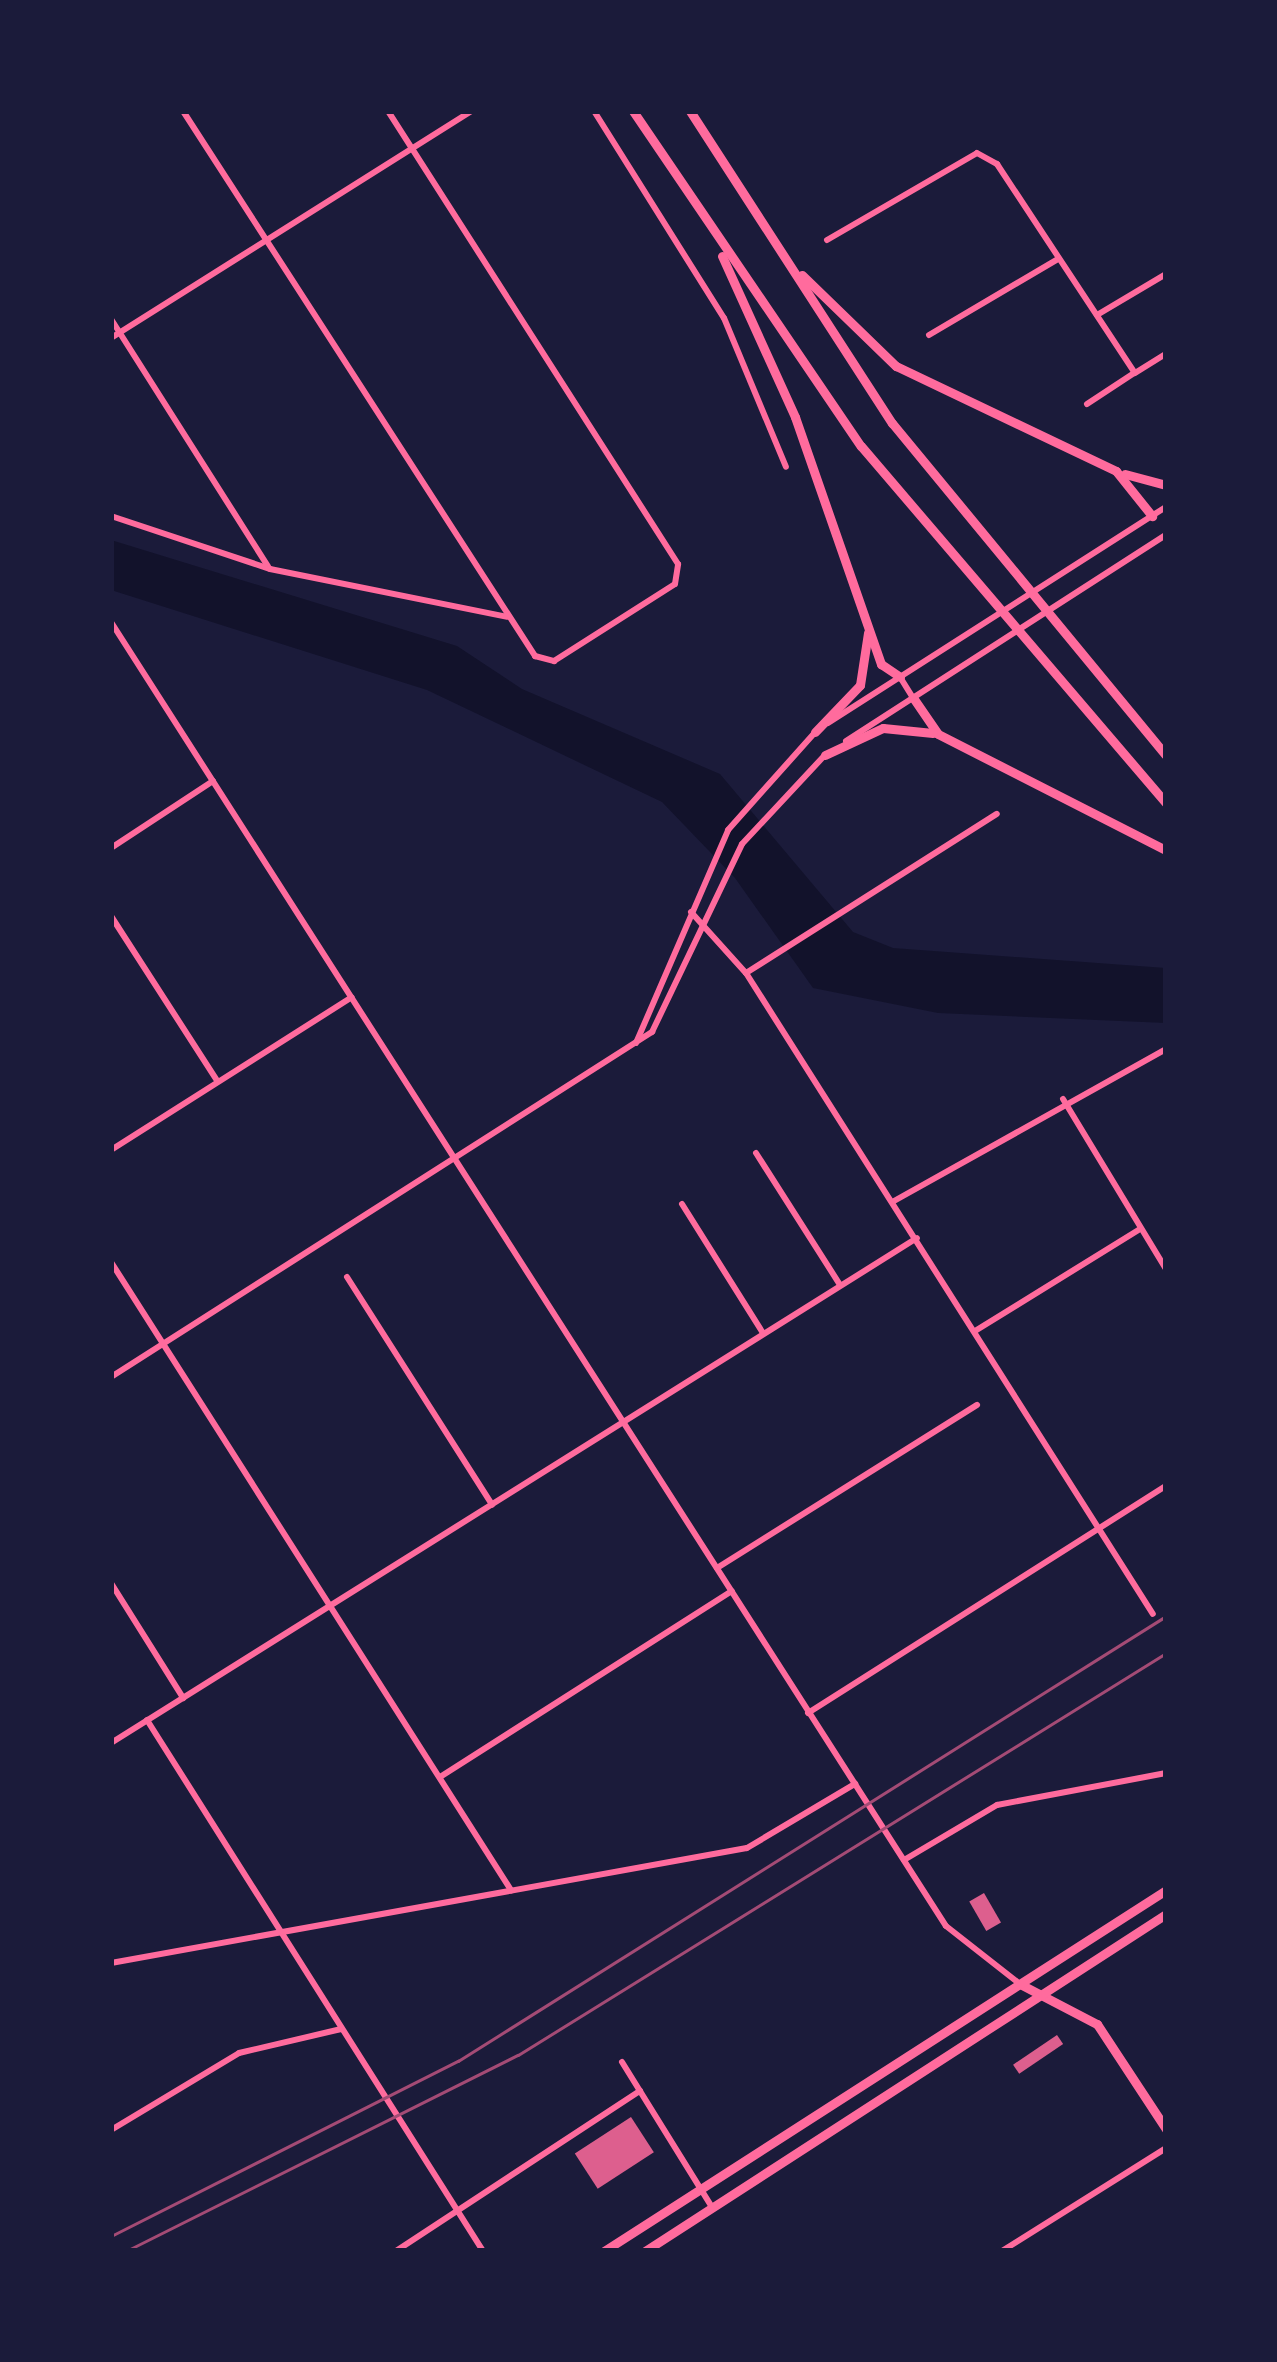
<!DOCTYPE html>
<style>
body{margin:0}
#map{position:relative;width:1277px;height:2362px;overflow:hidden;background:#1b1b3a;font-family:Barlow,sans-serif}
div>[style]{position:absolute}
.water>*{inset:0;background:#12122b}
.building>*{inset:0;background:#dd5f8e;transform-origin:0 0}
.minor>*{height:6px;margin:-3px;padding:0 3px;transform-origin:3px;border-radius:3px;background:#ff6b9d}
.tertiary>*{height:6px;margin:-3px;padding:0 3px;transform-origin:3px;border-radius:3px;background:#ff6b9d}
.primary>*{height:9px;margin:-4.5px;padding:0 4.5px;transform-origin:4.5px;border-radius:4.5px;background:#ff6b9d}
.motorway>*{height:9px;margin:-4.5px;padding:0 4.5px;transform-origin:4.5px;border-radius:4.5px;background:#ff6b9d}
.rail>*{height:3px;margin:-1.5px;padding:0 1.5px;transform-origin:1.5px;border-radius:1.5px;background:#a44b75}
span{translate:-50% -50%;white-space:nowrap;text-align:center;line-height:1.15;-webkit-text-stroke:12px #1b1b3a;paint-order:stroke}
.frame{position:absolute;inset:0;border:114px solid #1b1b3a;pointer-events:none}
</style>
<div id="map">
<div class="water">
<i style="clip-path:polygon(111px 540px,457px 646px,522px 689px,720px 774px,853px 932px,893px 948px,1166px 968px,1166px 1023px,938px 1013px,813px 988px,735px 878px,662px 802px,427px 690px,111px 590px)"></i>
</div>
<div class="building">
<i style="left:984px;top:1893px;width:34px;height:17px;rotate:60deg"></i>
<i style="left:1057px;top:2035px;width:11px;height:53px;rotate:56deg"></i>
<i style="left:631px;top:2117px;width:42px;height:67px;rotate:57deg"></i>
</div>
<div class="minor">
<i style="left:183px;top:111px;width:649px;rotate:57.14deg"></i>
<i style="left:535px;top:656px;width:20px;rotate:15deg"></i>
<i style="left:554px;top:661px;width:143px;rotate:-32.5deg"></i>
<i style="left:675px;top:584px;width:20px;rotate:-81deg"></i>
<i style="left:678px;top:564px;width:538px;rotate:-122.63deg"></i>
<i style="left:594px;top:111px;width:244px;rotate:57.9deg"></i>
<i style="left:724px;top:318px;width:161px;rotate:67.4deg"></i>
<i style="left:827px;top:240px;width:173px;rotate:-30.1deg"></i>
<i style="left:977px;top:153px;width:23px;rotate:29deg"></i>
<i style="left:997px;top:164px;width:250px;rotate:56.6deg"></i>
<i style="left:1135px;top:373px;width:36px;rotate:-32deg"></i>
<i style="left:1097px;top:315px;width:80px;rotate:-30.7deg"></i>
<i style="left:111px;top:319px;width:293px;rotate:57.6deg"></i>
<i style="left:929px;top:335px;width:150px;rotate:-30.5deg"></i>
<i style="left:111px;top:338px;width:426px;rotate:-32.2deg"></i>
<i style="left:1087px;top:404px;width:56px;rotate:-33.4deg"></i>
<i style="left:111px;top:516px;width:168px;rotate:18.4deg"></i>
<i style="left:270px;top:569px;width:242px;rotate:11.4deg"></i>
<i style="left:111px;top:848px;width:122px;rotate:-33.3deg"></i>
<i style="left:691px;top:912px;width:82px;rotate:48deg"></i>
<i style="left:746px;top:973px;width:759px;rotate:57.59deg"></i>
<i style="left:111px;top:916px;width:197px;rotate:57.2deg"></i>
<i style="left:746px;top:973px;width:297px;rotate:-32.4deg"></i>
<i style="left:1063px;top:1099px;width:199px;rotate:58.8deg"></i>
<i style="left:111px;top:1150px;width:285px;rotate:-32.4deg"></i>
<i style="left:756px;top:1153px;width:156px;rotate:57.5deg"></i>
<i style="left:894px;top:1201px;width:312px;rotate:-29.2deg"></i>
<i style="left:682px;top:1204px;width:152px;rotate:57.9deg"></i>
<i style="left:111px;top:1262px;width:745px;rotate:57.51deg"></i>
<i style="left:347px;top:1277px;width:270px;rotate:57.5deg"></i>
<i style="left:975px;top:1331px;width:194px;rotate:-31.7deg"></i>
<i style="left:717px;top:1568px;width:307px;rotate:-32.1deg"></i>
<i style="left:111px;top:1583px;width:136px;rotate:57.9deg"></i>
<i style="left:808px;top:1713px;width:424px;rotate:-32.4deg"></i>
<i style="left:147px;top:1720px;width:628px;rotate:57.68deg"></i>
<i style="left:111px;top:1743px;width:951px;rotate:-32.07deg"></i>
<i style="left:440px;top:1777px;width:346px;rotate:-32.5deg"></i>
<i style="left:904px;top:1860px;width:108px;rotate:-30.6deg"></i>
<i style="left:997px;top:1805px;width:172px;rotate:-10.7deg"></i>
<i style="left:111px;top:1963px;width:646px;rotate:-10.25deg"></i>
<i style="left:747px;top:1848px;width:126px;rotate:-30.7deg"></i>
<i style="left:622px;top:2062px;width:171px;rotate:58.2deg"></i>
<i style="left:111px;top:2130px;width:149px;rotate:-31deg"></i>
<i style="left:239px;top:2053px;width:105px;rotate:-13.2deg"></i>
<i style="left:396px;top:2251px;width:292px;rotate:-33.3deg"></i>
<i style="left:1002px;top:2251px;width:194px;rotate:-32.1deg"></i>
</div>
<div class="tertiary">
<i style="left:111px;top:622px;width:1548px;rotate:57.37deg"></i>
<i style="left:946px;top:1926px;width:94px;rotate:38.1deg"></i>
<i style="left:900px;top:677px;width:26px;rotate:58deg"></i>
<i style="left:828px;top:723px;width:401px;rotate:-32.6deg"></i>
<i style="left:846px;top:741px;width:381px;rotate:-32.8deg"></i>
<i style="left:636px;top:1043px;width:232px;rotate:-66.6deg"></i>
<i style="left:728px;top:830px;width:134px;rotate:-48.3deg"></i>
<i style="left:111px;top:1377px;width:642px;rotate:-32.53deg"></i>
<i style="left:652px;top:1032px;width:208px;rotate:-64.4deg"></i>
<i style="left:742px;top:844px;width:122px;rotate:-47deg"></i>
</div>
<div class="primary">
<i style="left:1020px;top:1984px;width:87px;rotate:27.5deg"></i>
<i style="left:1097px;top:2024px;width:126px;rotate:56.7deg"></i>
<i style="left:604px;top:2251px;width:668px;rotate:-32.71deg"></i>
<i style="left:645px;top:2251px;width:620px;rotate:-32.9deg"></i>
</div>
<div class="motorway">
<i style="left:633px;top:111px;width:405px;rotate:55.8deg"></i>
<i style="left:861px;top:446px;width:470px;rotate:49.5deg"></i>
<i style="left:690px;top:111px;width:372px;rotate:57.1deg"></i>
<i style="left:892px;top:423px;width:430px;rotate:50.5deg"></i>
<i style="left:722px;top:256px;width:177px;rotate:65.6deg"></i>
<i style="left:795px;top:417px;width:262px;rotate:70.8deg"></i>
<i style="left:881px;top:664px;width:23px;rotate:34deg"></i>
<i style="left:802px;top:275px;width:131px;rotate:44.1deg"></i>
<i style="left:896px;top:366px;width:244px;rotate:25.5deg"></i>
<i style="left:1116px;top:471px;width:58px;rotate:51.3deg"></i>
<i style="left:1125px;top:474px;width:42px;rotate:15deg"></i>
<i style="left:914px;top:699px;width:42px;rotate:55.6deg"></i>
<i style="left:938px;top:734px;width:256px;rotate:27deg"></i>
<i style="left:815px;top:732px;width:65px;rotate:-46.2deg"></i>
<i style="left:860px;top:685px;width:53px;rotate:-81.3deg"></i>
<i style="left:825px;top:755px;width:64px;rotate:-25deg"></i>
<i style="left:883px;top:728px;width:50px;rotate:5.7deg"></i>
</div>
<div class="rail">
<i style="left:111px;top:2236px;width:389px;rotate:-26.8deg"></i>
<i style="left:458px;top:2061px;width:836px;rotate:-32.15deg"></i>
<i style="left:126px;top:2251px;width:438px;rotate:-26.6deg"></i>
<i style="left:518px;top:2055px;width:763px;rotate:-31.81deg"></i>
</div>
<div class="frame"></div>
</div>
